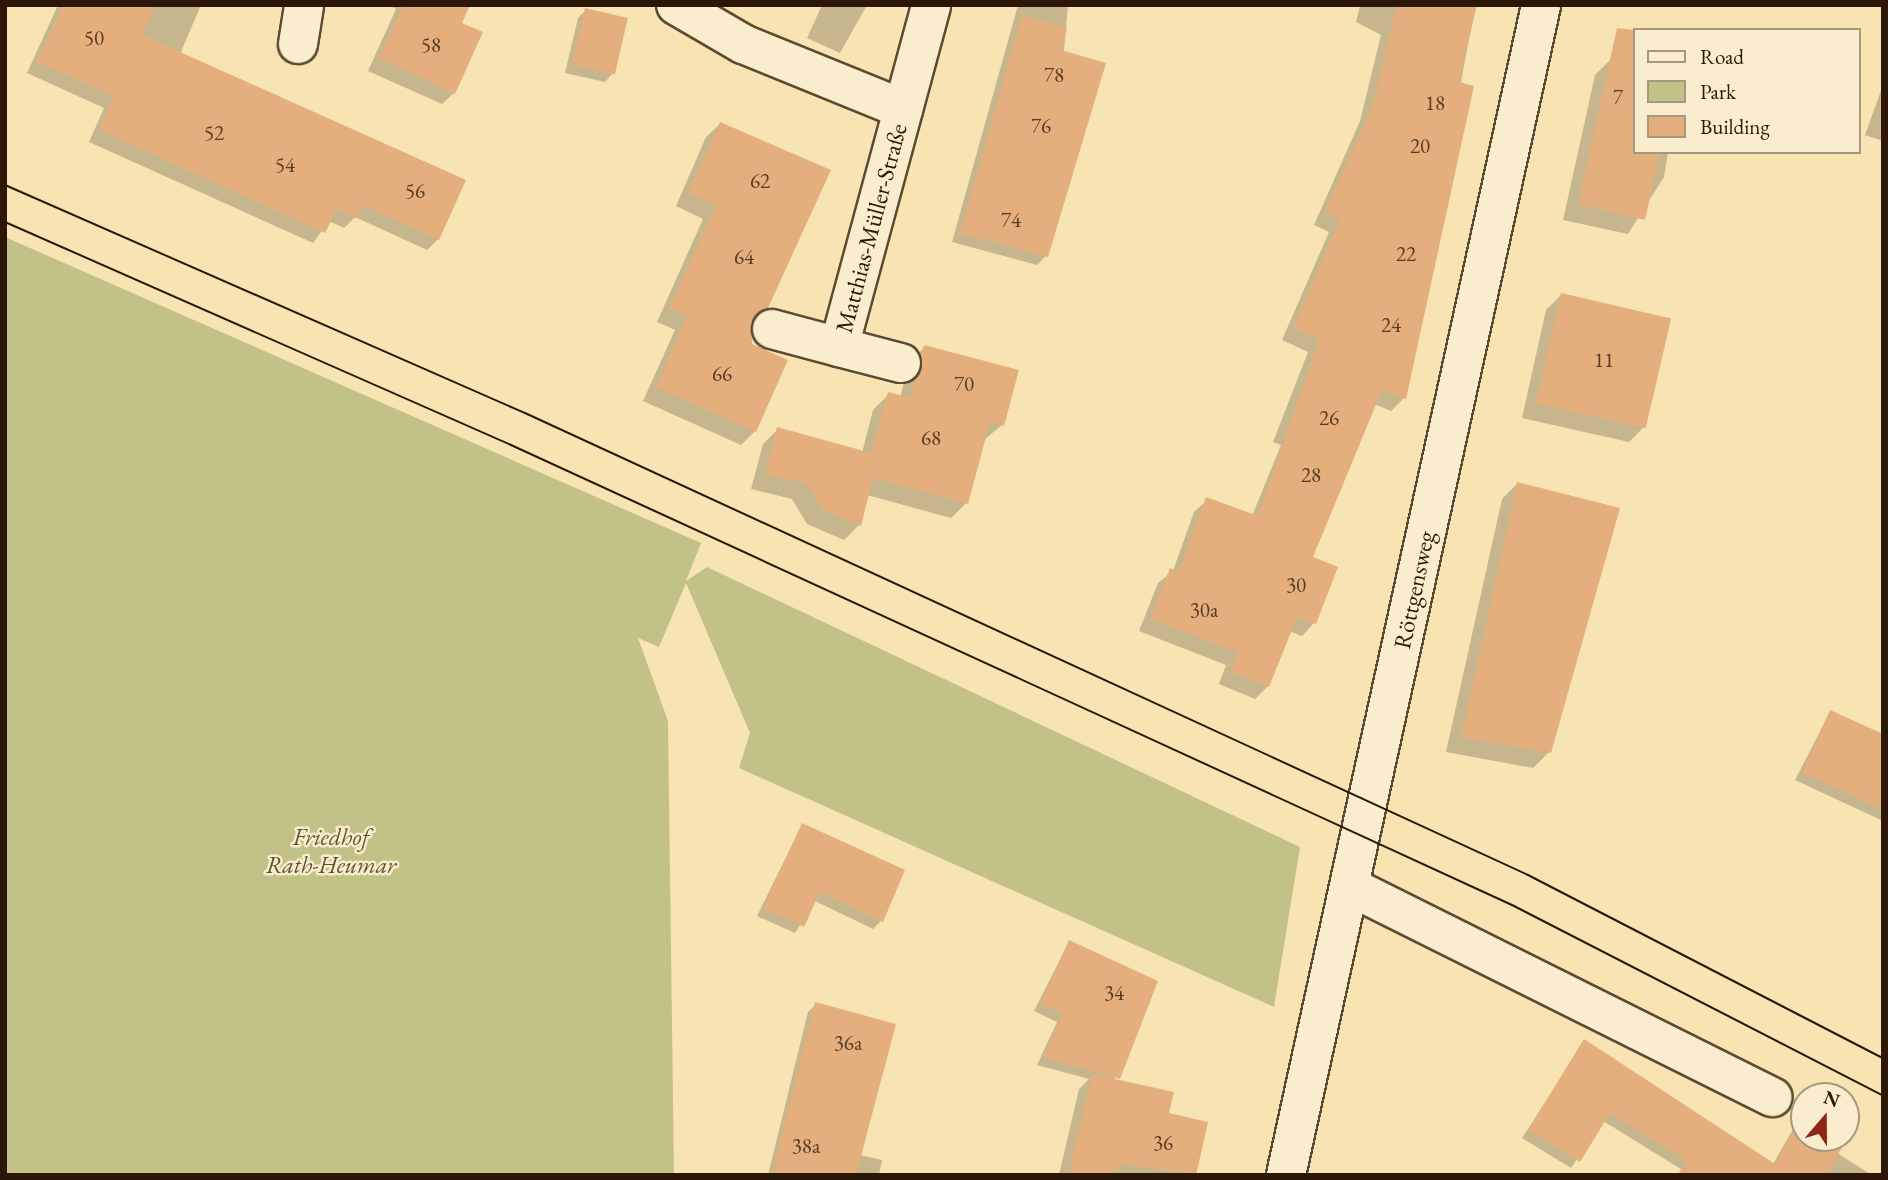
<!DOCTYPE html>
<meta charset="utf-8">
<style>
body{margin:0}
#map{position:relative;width:1888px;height:1180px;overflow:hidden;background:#f7e4b2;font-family:"EB Garamond",serif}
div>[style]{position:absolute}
.green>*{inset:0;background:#c2c288}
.shadow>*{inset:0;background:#0003}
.building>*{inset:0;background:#e4ae7d;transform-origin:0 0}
.roads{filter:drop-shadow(2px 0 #5d4a32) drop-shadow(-2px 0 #5d4a32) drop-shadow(0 2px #5d4a32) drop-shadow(0 -2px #5d4a32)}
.minor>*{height:38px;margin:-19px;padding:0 19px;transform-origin:19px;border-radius:19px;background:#faedcd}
.tram>*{height:2px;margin:-1px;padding:0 1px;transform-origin:1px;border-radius:1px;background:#2a1707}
span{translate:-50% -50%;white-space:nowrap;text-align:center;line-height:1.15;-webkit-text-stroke:5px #faedcd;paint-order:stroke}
.number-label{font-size:21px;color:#583d24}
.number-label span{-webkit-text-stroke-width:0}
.street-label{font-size:24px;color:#2a1707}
.park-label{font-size:24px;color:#5f5334;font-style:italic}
.frame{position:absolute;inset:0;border:7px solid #2a1707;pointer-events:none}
.legend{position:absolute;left:1633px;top:28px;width:228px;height:126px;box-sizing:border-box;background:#faedcd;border:2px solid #a7977e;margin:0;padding:9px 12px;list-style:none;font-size:21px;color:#2a1707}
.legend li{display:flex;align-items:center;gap:14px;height:35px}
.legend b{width:35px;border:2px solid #a7977e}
.north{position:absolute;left:1790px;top:1082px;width:70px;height:70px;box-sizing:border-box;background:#faedcd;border:2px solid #a7977e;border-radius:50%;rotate:20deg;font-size:19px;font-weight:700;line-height:28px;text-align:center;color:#2a1707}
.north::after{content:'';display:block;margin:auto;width:24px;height:32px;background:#8f2418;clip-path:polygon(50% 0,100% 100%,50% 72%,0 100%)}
</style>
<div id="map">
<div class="green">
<i style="clip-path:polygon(5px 237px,701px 543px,686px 581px,707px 567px,1300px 847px,1274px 1007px,739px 768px,750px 733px,686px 583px,659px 647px,638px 638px,668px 721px,674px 1175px,5px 1175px)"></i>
</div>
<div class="shadow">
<i style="clip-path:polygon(58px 5px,201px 5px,180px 54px,438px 239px,427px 250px,355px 217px,344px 228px,329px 221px,313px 243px,89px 142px,104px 108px,27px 73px)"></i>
<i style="clip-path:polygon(388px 5px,468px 5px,460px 23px,454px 93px,442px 104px,368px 71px,396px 9px)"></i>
<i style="clip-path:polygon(822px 5px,867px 5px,840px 53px,807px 38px)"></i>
<i style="clip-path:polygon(1018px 5px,1068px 5px,1046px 256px,1037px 265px,952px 242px)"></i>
<i style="clip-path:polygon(1360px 5px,1475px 5px,1404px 398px,1391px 411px,1374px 404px,1311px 558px,1314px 623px,1302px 636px,1289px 631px,1268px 686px,1255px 699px,1219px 684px,1226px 665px,1139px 631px,1158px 583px,1173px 571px,1194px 512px,1207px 500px,1252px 516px,1281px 445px,1273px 442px,1308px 352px,1282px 340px,1329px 232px,1314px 225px,1360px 121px,1381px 35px,1356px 22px)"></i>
<i style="clip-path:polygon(586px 10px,612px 74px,605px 82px,565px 73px,578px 18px)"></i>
<i style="clip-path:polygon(1611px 59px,1634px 65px,1634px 152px,1668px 152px,1664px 177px,1628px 234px,1563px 220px,1595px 75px)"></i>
<i style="clip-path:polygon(1883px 85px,1883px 141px,1865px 135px)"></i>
<i style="clip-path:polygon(720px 124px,749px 324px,755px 431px,741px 445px,643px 401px,675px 330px,657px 322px,703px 219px,676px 206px,706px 137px)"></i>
<i style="clip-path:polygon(1561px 295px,1645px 426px,1629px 442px,1522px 418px,1546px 310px)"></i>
<i style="clip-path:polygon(925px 347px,1017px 371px,1002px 425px,984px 440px,966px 503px,951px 518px,867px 495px,859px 525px,844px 540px,807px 524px,792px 499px,751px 489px,763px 444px,778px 429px,862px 453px,873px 410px,889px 394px,900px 398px,909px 362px)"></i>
<i style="clip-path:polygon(1517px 484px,1618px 510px,1549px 752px,1533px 768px,1446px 752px,1502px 499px)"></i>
<i style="clip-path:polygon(1830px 712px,1883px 740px,1883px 821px,1795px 780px)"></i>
<i style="clip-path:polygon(802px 825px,881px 921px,873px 929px,815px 901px,795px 933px,757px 916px)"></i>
<i style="clip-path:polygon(1069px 942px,1116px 1081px,1167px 1114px,1195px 1175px,1059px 1175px,1079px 1089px,1089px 1079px,1037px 1065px,1057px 1022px,1034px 1011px)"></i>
<i style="clip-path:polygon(816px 1004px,860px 1155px,882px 1160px,879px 1175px,768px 1175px,808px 1012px)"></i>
<i style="clip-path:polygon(1584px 1042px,1773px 1164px,1804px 1110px,1804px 1138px,1845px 1138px,1837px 1153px,1872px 1175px,1678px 1175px,1681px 1169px,1603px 1121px,1571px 1168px,1522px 1138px)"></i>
</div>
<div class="building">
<i style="clip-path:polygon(63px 5px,155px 5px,142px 35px,466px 180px,439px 240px,362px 205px,356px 218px,337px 209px,325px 233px,99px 130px,114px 96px,37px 62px)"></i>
<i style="clip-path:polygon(403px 5px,470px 5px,462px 23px,483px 32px,455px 94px,379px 58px)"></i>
<i style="clip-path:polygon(1397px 5px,1477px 5px,1459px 82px,1474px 86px,1406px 399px,1382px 390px,1313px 557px,1338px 567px,1316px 624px,1297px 617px,1269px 687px,1230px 672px,1238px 652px,1150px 619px,1170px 568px,1179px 572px,1206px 497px,1258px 516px,1319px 339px,1293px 328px,1340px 219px,1325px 212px,1372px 107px)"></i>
<i style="left:585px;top:8px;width:44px;height:58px;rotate:13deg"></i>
<i style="clip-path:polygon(1022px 15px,1067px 28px,1061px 50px,1106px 63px,1048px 257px,960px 233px)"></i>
<i style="clip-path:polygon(1617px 28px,1634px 30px,1634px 152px,1660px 152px,1645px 220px,1578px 204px)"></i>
<i style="clip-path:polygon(720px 122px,831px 170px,768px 308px,751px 323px,752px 344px,788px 360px,756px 432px,656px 387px,687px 316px,669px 308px,716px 205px,688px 193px)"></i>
<i style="left:1561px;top:293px;width:113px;height:113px;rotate:13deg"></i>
<i style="clip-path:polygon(924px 345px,1019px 370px,1004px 426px,990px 422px,968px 504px,873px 478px,861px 526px,822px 509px,807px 484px,765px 474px,777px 427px,871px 453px,888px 392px,910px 398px)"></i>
<i style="clip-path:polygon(1517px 482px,1620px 508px,1551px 753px,1461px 737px)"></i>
<i style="clip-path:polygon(1830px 710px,1883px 734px,1883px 810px,1802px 772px)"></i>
<i style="clip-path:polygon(802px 823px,905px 870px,883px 922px,820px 892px,804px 927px,763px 908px)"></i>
<i style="clip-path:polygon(1069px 940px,1158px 981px,1120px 1079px,1043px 1057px,1063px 1014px,1040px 1004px)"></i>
<i style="clip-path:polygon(815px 1002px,896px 1024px,856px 1175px,772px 1175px)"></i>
<i style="clip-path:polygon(1584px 1039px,1775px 1164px,1804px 1110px,1804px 1138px,1846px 1138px,1846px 1126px,1852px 1129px,1827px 1175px,1679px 1175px,1687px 1161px,1610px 1113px,1580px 1162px,1528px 1130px)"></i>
<i style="clip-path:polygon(1092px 1074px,1174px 1092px,1169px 1113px,1208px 1122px,1196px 1175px,1119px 1164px,1116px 1175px,1068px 1175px)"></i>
</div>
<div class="roads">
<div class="minor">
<i style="left:676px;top:5px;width:78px;rotate:30.2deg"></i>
<i style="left:743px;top:44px;width:173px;rotate:22.1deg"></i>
<i style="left:298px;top:44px;width:39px;rotate:-81deg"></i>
<i style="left:772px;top:329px;width:69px;rotate:15deg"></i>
<i style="left:839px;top:347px;width:354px;rotate:-74.9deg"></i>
<i style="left:839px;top:347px;width:64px;rotate:14.5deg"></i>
<i style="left:1351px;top:887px;width:471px;rotate:26.5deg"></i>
<i style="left:1286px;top:1175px;width:1197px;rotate:-77.7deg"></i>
</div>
</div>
<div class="tram">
<i style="left:5px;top:185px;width:568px;rotate:23.68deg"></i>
<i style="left:525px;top:413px;width:1104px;rotate:24.73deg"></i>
<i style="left:1528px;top:875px;width:399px;rotate:27.3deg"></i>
<i style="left:5px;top:222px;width:553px;rotate:23.78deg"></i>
<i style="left:511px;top:445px;width:1104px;rotate:24.68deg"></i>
<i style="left:1514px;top:906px;width:415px;rotate:27.2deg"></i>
</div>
<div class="number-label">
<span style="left:94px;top:38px">50</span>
<span style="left:431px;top:45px">58</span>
<span style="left:1054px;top:75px">78</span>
<span style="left:1618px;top:97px">7</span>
<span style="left:1435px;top:103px">18</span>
<span style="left:1041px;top:126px">76</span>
<span style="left:214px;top:133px">52</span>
<span style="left:1420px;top:146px">20</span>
<span style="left:285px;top:165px">54</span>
<span style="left:760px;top:181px">62</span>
<span style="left:415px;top:191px">56</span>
<span style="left:1011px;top:220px">74</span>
<span style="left:1406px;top:254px">22</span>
<span style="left:744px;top:257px">64</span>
<span style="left:1391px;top:325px">24</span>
<span style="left:1604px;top:360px">11</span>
<span style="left:722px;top:374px">66</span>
<span style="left:964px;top:384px">70</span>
<span style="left:1329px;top:418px">26</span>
<span style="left:931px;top:438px">68</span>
<span style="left:1311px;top:475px">28</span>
<span style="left:1296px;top:585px">30</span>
<span style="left:1204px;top:610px">30a</span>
<span style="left:1114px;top:993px">34</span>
<span style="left:848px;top:1043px">36a</span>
<span style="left:1163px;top:1143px">36</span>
<span style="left:806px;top:1146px">38a</span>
</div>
<div class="street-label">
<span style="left:871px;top:228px;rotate:-75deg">Matthias-Müller-Straße</span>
<span style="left:1414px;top:590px;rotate:-78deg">Röttgensweg</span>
</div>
<div class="park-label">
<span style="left:331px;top:851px">Friedhof<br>Rath-Heumar</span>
</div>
<div class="frame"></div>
<ul class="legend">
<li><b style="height:9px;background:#faedcd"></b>Road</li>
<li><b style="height:19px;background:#c2c288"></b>Park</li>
<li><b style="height:19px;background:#e4ae7d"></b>Building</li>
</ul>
<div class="north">N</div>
</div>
